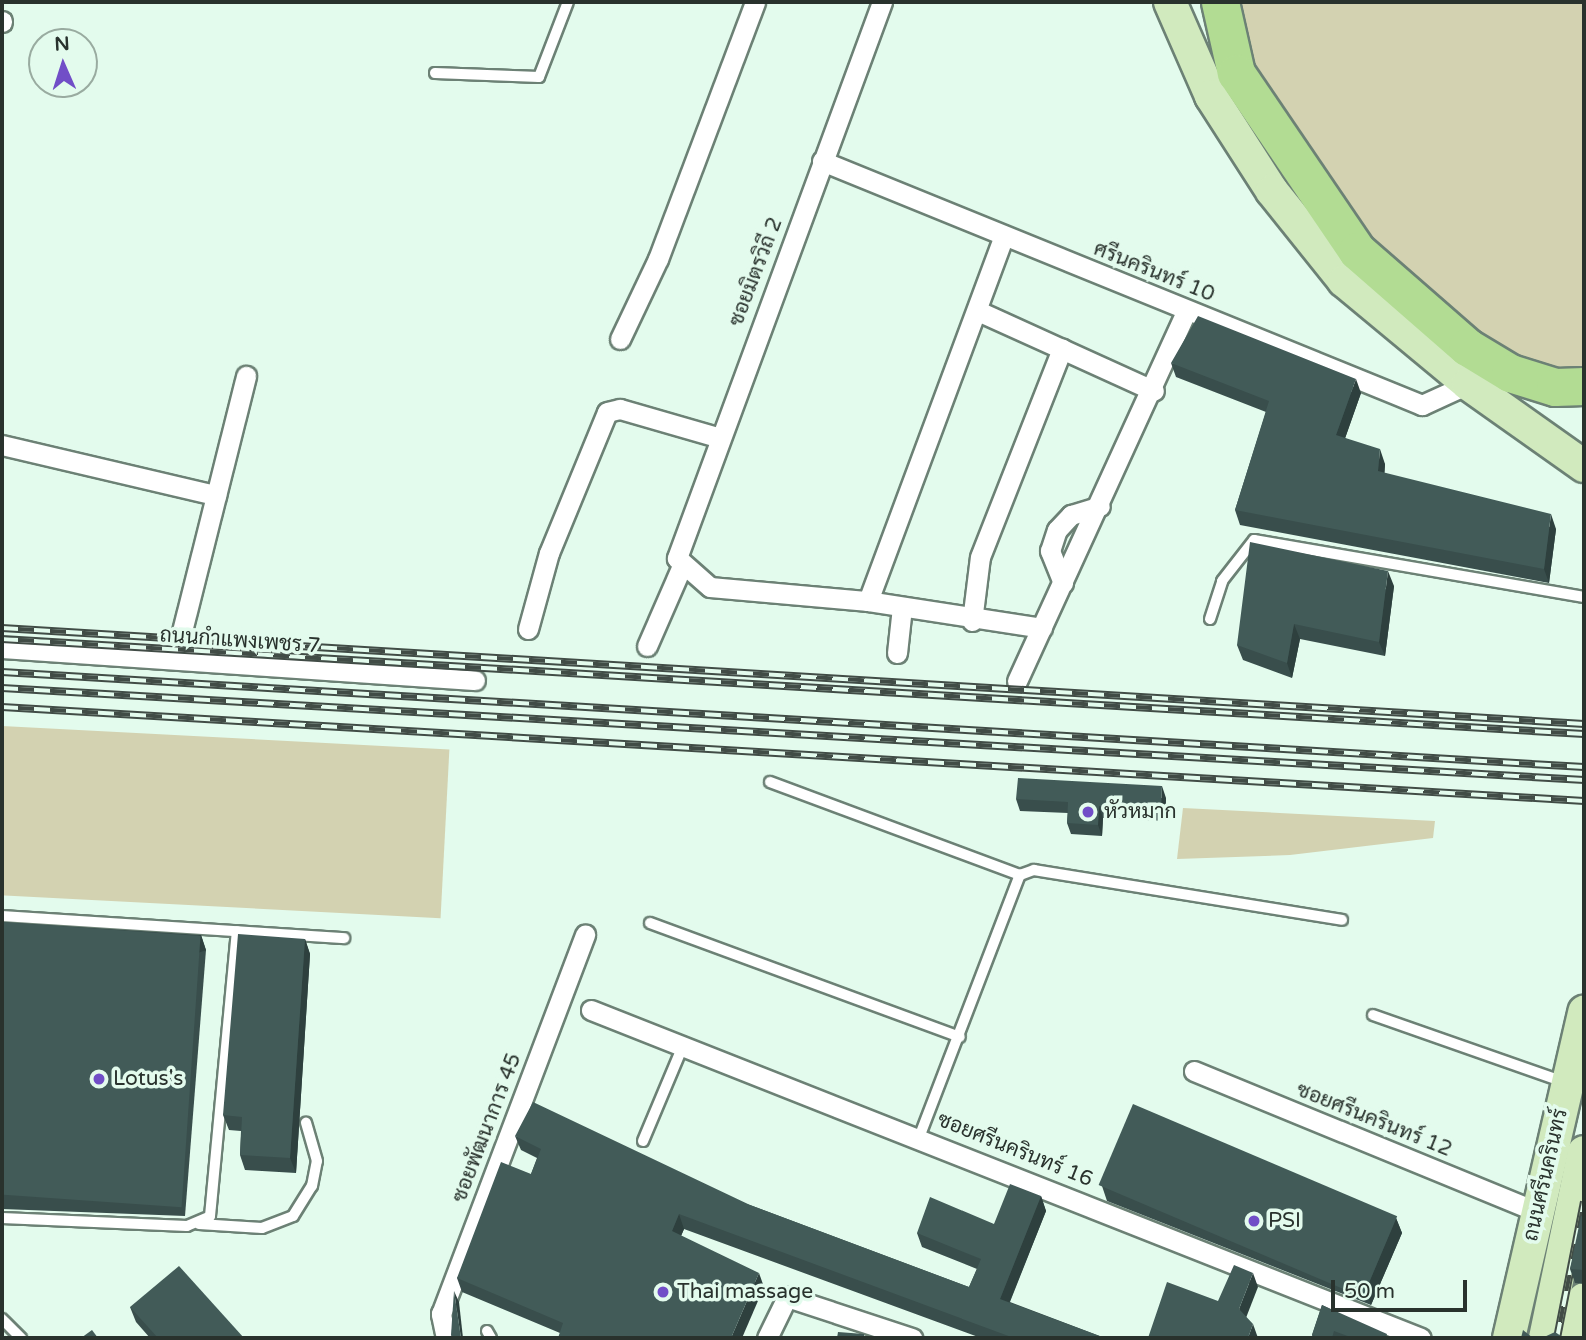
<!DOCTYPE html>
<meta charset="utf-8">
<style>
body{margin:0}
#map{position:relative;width:1586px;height:1340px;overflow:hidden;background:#e3fbed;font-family:"Varela Round",Sarabun,sans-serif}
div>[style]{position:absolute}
.green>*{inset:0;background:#d3d2b1;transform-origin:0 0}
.roads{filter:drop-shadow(2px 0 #6c8175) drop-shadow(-2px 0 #6c8175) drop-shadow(0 2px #6c8175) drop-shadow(0 -2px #6c8175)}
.lane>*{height:10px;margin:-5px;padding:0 5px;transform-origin:5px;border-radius:5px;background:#fff}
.street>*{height:19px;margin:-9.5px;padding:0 9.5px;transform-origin:9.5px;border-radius:9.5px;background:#fff}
.primary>*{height:32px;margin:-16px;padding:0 16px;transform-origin:16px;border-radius:16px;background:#d1eabe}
.highway>*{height:37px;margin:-18.5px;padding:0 18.5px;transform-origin:18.5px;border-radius:18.5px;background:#b2dc93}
.rail>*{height:8px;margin-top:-4px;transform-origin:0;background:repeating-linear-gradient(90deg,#e3fbed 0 16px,#414c46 0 32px);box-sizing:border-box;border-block:2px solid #414c46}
.wall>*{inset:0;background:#394e4c}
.shaded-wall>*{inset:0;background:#2e403e;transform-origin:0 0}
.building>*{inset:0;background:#425b58;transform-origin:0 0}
.dots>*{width:19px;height:19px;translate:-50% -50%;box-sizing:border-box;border:4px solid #e3fbed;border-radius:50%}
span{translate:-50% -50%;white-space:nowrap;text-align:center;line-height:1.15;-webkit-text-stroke:7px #e3fbed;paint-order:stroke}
.street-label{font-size:21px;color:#29322d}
.poi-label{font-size:21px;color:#29322d}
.left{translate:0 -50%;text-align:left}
.frame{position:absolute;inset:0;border:4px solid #29322d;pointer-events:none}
.north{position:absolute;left:28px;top:28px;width:70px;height:70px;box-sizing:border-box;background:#e3fbed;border:2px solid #99aba0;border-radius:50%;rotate:357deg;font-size:19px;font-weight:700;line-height:28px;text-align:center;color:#29322d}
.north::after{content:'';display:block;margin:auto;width:24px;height:32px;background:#714ec7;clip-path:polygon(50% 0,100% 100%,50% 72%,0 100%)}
.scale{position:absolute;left:1331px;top:1280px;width:136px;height:32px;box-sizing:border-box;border:4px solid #29322d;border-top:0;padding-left:9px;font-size:21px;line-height:24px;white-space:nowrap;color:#29322d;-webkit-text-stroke:5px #e3fbed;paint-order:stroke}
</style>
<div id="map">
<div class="green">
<i style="clip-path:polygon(1220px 2px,1584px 2px,1584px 386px,1467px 347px,1260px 116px)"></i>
<i style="left:2px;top:726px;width:448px;height:169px;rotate:3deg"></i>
<i style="clip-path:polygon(1183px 808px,1435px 821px,1433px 838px,1290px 855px,1177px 859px)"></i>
</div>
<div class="roads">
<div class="lane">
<i style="left:435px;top:73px;width:104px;rotate:2.2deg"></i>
<i style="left:539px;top:77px;width:80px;rotate:-68.9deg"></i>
<i style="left:1210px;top:619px;width:40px;rotate:-72deg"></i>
<i style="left:1222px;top:581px;width:52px;rotate:-52deg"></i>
<i style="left:1254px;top:540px;width:335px;rotate:9.8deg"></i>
<i style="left:770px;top:782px;width:267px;rotate:20.4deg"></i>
<i style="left:2px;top:916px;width:343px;rotate:3.7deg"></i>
<i style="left:650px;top:923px;width:330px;rotate:20.2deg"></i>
<i style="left:1373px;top:1015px;width:202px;rotate:19.3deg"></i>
<i style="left:920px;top:1135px;width:279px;rotate:-69deg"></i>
<i style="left:1020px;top:875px;width:15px;rotate:-20deg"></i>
<i style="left:1034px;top:870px;width:312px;rotate:9.2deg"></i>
<i style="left:643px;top:1141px;width:103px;rotate:-67.2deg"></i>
<i style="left:2px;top:1218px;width:185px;rotate:2.5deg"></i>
<i style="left:187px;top:1226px;width:25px;rotate:-23deg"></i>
<i style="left:210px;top:1216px;width:286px;rotate:-84.6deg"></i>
<i style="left:199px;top:1224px;width:63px;rotate:3.6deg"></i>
<i style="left:262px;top:1228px;width:33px;rotate:-21deg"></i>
<i style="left:293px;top:1216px;width:36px;rotate:-58deg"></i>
<i style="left:312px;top:1186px;width:25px;rotate:-79deg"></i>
<i style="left:317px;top:1161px;width:40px;rotate:-106deg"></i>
<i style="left:2px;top:1319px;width:27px;rotate:45deg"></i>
<i style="left:487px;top:1331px;width:8px;rotate:60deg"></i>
</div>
<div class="street">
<i style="left:882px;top:2px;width:593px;rotate:110.24deg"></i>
<i style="left:677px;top:558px;width:44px;rotate:41.3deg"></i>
<i style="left:710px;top:587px;width:159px;rotate:5.1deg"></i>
<i style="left:868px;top:601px;width:176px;rotate:8.8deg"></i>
<i style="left:2px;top:22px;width:1px;rotate:-90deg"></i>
<i style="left:822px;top:161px;width:648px;rotate:22.13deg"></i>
<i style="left:1422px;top:405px;width:51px;rotate:-24.5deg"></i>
<i style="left:978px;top:311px;width:193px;rotate:24.4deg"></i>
<i style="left:620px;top:339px;width:89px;rotate:-64.6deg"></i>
<i style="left:658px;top:259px;width:275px;rotate:-69.3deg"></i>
<i style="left:2px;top:445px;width:220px;rotate:13.2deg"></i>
<i style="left:1063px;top:583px;width:35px;rotate:-112deg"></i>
<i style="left:1050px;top:551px;width:22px;rotate:-72deg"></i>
<i style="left:1057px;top:530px;width:21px;rotate:-47deg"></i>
<i style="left:1071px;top:515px;width:30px;rotate:-17deg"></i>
<i style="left:868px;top:601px;width:390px;rotate:-69.6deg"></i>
<i style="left:972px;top:621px;width:64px;rotate:-82.9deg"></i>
<i style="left:980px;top:557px;width:224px;rotate:-68.5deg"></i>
<i style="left:528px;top:629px;width:79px;rotate:-74.6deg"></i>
<i style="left:549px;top:553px;width:152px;rotate:-67.6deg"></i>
<i style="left:607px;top:412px;width:13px;rotate:-13deg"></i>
<i style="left:620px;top:409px;width:101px;rotate:16.1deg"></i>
<i style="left:647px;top:646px;width:85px;rotate:-66.4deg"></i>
<i style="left:2px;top:648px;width:474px;rotate:3.9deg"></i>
<i style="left:897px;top:653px;width:46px;rotate:-83.8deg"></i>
<i style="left:175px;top:659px;width:292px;rotate:-75.9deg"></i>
<i style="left:1017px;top:681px;width:408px;rotate:-65.4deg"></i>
<i style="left:591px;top:1010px;width:892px;rotate:21.56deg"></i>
<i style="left:1194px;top:1071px;width:371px;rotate:22.3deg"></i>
<i style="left:446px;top:1338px;width:25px;rotate:-102deg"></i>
<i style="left:441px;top:1314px;width:406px;rotate:-69.2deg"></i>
<i style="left:767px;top:1338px;width:46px;rotate:-64deg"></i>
<i style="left:787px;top:1297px;width:132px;rotate:18.2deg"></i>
</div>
<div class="primary">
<i style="left:1170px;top:2px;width:103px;rotate:66.4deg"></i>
<i style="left:1211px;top:96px;width:113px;rotate:57.3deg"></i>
<i style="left:1272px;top:191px;width:115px;rotate:51.3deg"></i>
<i style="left:1344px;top:281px;width:161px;rotate:39.7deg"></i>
<i style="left:1468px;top:384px;width:142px;rotate:35.3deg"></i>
<i style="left:1509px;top:1338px;width:335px;rotate:-77deg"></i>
<i style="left:1545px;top:1338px;width:190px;rotate:-78.2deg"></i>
<i style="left:1576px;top:1338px;width:40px;rotate:-78deg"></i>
</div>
<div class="highway">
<i style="left:1220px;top:2px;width:73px;rotate:77.3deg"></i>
<i style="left:1236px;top:73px;width:215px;rotate:55.8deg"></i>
<i style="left:1357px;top:251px;width:146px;rotate:41.1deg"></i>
<i style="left:1467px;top:347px;width:50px;rotate:31.2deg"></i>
<i style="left:1510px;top:373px;width:47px;rotate:17.3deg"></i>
<i style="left:1555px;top:387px;width:29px;rotate:-2deg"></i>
</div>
</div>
<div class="rail">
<i style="left:2px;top:628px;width:1585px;rotate:3.47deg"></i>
<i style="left:2px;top:639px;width:1585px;rotate:3.44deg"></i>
<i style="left:2px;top:672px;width:1585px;rotate:3.44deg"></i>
<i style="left:2px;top:688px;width:1585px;rotate:3.33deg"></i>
<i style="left:2px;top:707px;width:1585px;rotate:3.4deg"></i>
<i style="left:1557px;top:1338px;width:139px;rotate:-78.8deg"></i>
</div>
<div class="wall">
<i style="clip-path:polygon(1171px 363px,1361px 393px,1345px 438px,1385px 464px,1384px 473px,1556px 529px,1549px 583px,1240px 525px,1235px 510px,1266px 412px,1176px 377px)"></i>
<i style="clip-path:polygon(1394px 586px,1385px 656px,1300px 639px,1292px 678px,1243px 660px,1237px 645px)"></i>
<i style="clip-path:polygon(1166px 798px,1165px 821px,1103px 818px,1102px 836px,1071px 834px,1067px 823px,1068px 813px,1020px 811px,1016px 799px)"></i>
<i style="clip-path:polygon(2px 922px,201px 935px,206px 950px,185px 1216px,2px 1209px)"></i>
<i style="clip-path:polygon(305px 939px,310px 954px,296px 1173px,245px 1170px,240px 1155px,241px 1131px,229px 1130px,223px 1115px)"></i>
<i style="clip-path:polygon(515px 1136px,750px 1205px,969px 1287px,977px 1269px,922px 1247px,917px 1233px,994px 1224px,1041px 1196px,1046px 1211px,1010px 1302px,1105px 1338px,981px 1338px,684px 1229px,681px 1236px,764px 1287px,560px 1333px,462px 1292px,457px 1278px,531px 1174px,537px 1158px,521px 1150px)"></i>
<i style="clip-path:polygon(1102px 1186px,1396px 1218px,1402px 1233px,1371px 1305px,1107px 1201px)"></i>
<i style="clip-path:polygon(1584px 1217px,1584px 1284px,1575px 1283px,1570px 1269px)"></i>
<i style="clip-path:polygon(1322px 1305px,1389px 1338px,1313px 1338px,1312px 1335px)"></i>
<i style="clip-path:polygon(130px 1307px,244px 1338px,150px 1338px,136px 1322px)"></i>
</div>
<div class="shaded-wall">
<i style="clip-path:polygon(1356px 379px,1361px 393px,1341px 450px,1336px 435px)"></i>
<i style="clip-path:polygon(1380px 449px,1385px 464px,1384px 486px,1378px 471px)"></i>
<i style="clip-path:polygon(1551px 514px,1556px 529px,1549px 583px,1544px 569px)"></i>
<i style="clip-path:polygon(1388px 571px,1394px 586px,1385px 656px,1379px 642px)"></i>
<i style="clip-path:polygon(1294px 624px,1300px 639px,1292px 678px,1287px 663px)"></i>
<i style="clip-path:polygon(1162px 786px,1166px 798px,1165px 821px,1161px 810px)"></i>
<i style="clip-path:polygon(1099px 806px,1103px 818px,1102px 836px,1098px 825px)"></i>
<i style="left:201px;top:935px;width:16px;height:267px;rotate:72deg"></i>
<i style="clip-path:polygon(305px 939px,310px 954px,296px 1173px,290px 1158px)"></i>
<i style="clip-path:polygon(1041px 1196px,1046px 1211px,1005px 1313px,1000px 1299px)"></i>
<i style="clip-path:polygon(679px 1214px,684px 1229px,677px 1245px,672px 1231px)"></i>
<i style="clip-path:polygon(1396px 1218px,1402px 1233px,1371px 1305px,1366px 1290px)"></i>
<i style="clip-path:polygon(759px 1273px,764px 1287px,742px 1338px,731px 1338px)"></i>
<i style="clip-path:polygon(1253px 1273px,1258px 1287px,1244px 1323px,1239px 1309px)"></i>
<i style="clip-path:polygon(454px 1291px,459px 1302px,463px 1338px,461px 1338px)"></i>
<i style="clip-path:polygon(1253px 1324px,1258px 1338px,1248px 1338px)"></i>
</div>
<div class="building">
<i style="clip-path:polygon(1198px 316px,1356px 379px,1336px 435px,1380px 449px,1378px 471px,1551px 514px,1544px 569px,1235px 510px,1269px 401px,1171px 363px)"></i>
<i style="clip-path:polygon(1250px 542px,1388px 571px,1379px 642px,1294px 624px,1287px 663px,1237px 645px)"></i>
<i style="clip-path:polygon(1018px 778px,1162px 786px,1161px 810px,1099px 806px,1098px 825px,1067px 823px,1068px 802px,1016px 799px)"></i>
<i style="left:2px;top:922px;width:199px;height:272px;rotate:4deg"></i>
<i style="clip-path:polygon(238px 934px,305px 939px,290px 1158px,240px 1155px,242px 1117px,223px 1115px)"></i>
<i style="clip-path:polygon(533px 1102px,750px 1205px,969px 1287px,981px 1259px,917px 1233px,930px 1197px,994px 1224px,1010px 1184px,1041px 1196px,1000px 1299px,1105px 1338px,1014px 1338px,679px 1214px,672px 1231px,759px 1273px,731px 1338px,558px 1338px,563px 1323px,457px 1278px,501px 1162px,531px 1174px,541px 1149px,515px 1136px)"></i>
<i style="left:1133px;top:1104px;width:287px;height:88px;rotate:23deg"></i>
<i style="clip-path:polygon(1581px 1216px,1584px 1217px,1584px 1270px,1570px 1269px)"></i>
<i style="clip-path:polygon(1234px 1265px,1253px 1273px,1239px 1309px,1253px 1324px,1248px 1338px,1207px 1338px,1201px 1336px,1200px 1338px,1148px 1338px,1167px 1282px,1218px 1301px)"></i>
<i style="clip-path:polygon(179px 1266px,244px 1338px,158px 1338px,130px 1307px)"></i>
<i style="clip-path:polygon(454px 1291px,461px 1338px,452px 1338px,451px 1335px)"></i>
<i style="clip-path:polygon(1322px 1305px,1387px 1334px,1386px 1338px,1353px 1338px,1334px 1331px,1332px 1338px,1321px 1338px,1312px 1335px)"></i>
<i style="clip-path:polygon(92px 1330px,98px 1338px,81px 1338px)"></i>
<i style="clip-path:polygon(1523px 1330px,1533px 1338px,1521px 1338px)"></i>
<i style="clip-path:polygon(838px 1332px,864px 1334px,864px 1338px,837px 1338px)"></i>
<i style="clip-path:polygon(1555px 1332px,1564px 1338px,1542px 1338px)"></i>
</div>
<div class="dots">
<i style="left:1088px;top:812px;background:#714ec7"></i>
<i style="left:99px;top:1079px;background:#714ec7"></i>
<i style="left:1254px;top:1221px;background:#714ec7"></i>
<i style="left:663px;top:1292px;background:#714ec7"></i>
</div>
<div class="street-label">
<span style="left:756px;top:272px;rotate:-69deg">ซอยมิตรวิถี 2</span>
<span style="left:1154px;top:272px;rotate:22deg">ศรีนครินทร์ 10</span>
<span style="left:240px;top:641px;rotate:4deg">ถนนกำแพงเพชร 7</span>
<span style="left:1374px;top:1120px;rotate:22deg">ซอยศรีนครินทร์ 12</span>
<span style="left:487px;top:1128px;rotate:-69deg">ซอยพัฒนาการ 45</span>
<span style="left:1015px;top:1150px;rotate:22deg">ซอยศรีนครินทร์ 16</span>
<span style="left:1546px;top:1175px;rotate:-77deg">ถนนศรีนครินทร์</span>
</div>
<div class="poi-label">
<span class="left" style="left:1104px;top:812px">หัวหมาก</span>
<span class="left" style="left:113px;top:1079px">Lotus's</span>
<span class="left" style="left:1268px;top:1221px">PSI</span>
<span class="left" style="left:677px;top:1292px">Thai massage</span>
</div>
<div class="frame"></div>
<div class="north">N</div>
<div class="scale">50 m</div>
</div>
